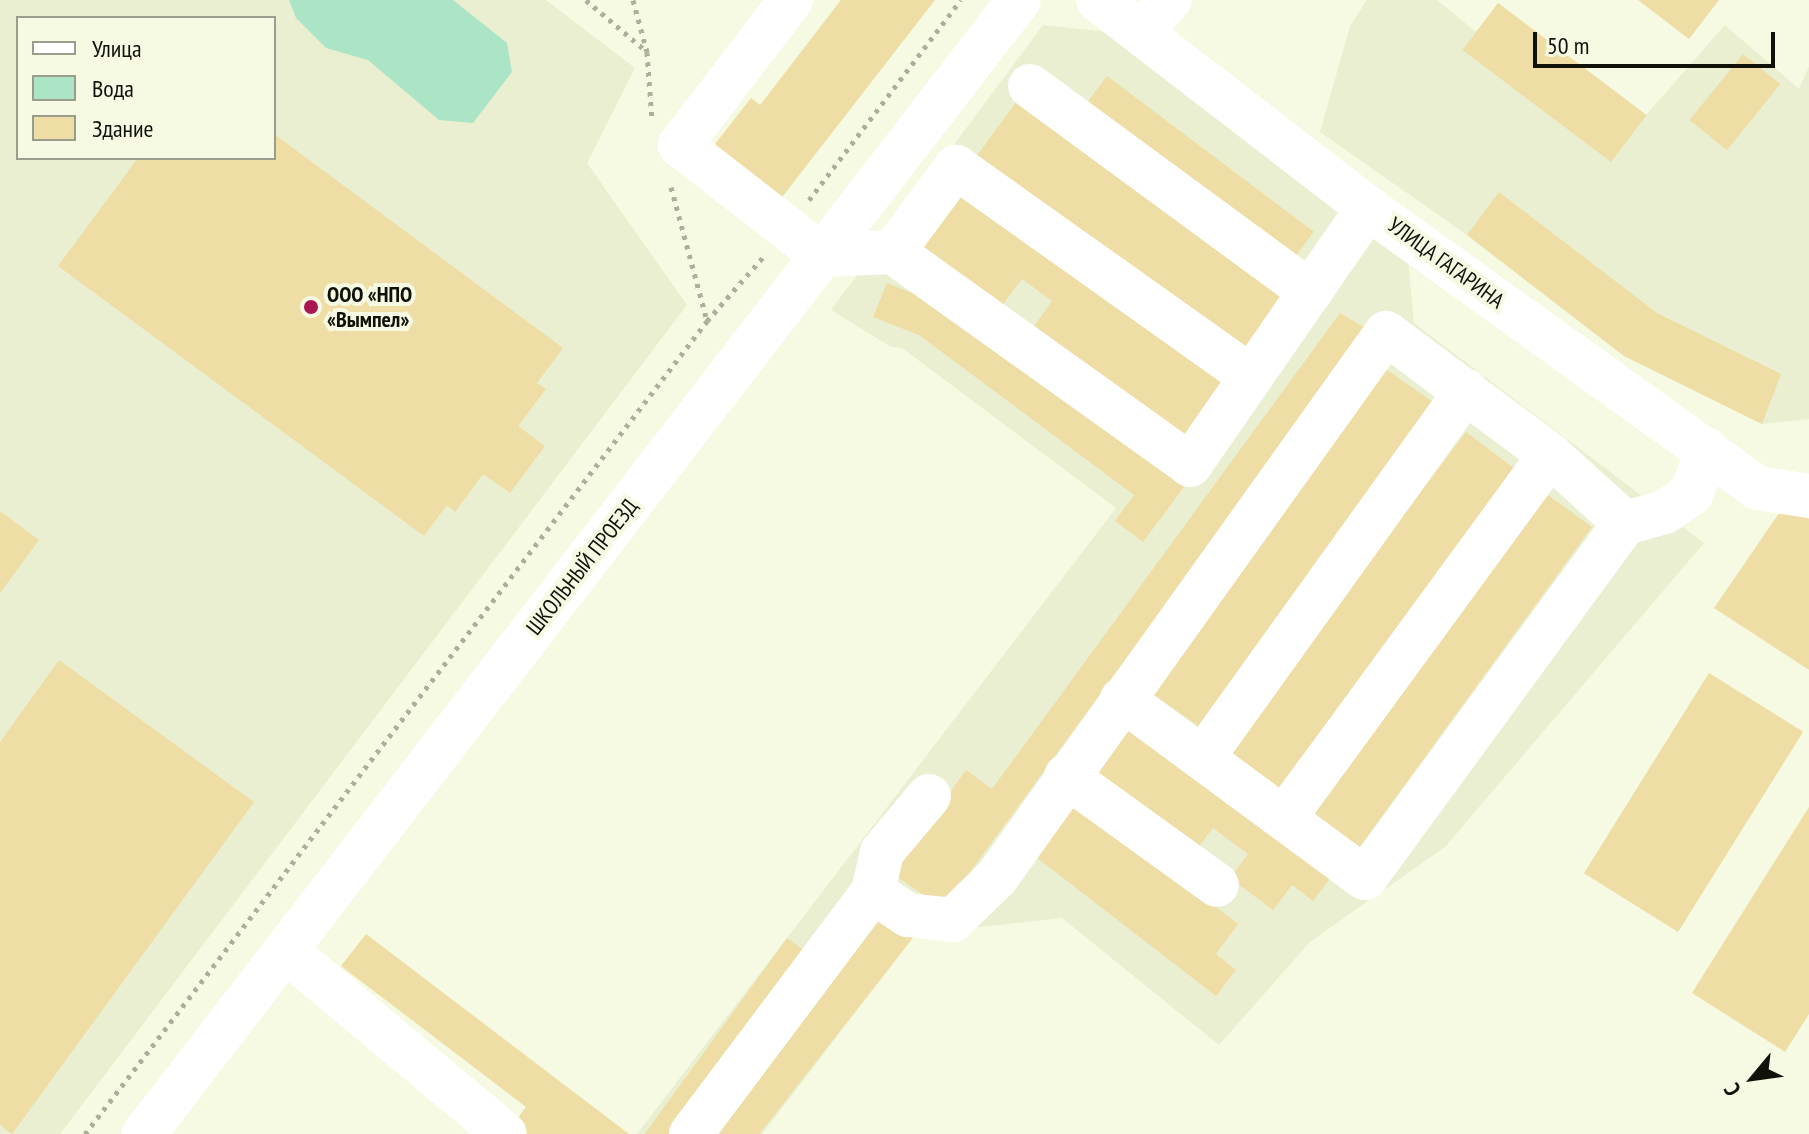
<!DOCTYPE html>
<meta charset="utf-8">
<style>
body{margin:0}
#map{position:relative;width:1809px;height:1134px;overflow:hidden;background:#f6fae2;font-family:"PT Sans Narrow",sans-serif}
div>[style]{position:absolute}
.built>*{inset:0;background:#eaefd1}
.water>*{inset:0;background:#abe5c5}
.building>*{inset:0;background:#eedda5;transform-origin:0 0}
.path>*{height:5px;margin-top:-2.5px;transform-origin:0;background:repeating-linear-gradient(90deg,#acaf9c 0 4px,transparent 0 10px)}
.minor>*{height:44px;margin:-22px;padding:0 22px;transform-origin:22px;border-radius:22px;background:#fff}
.dots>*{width:22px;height:22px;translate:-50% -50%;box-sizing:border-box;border:4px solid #f6fae2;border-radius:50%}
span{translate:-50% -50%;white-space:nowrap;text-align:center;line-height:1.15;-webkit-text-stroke:8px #f6fae2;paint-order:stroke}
.street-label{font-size:22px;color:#101109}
.poi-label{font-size:22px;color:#101109;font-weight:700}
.left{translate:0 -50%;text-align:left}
.legend{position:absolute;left:16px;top:16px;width:260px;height:144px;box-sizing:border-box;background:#f6fae2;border:2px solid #9a9d8b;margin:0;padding:10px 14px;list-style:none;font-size:24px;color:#101109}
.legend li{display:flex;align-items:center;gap:16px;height:40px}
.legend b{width:40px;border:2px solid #9a9d8b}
.north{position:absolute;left:1713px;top:1038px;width:80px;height:80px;-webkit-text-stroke:6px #f6fae2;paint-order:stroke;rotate:241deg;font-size:22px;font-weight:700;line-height:32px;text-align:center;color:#101109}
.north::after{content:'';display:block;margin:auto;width:28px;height:36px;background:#101109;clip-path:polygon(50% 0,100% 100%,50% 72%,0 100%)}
.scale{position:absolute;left:1533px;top:32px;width:242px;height:36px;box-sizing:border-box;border:4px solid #101109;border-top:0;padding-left:10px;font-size:24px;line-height:28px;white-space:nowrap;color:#101109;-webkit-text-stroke:6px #f6fae2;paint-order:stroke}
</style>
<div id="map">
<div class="built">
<i style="clip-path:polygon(evenodd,0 0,546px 0,635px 68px,587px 163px,687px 305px,60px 1134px,0 1134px,0 0,18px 18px,274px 18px,274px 158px,18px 158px,18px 18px)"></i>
<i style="clip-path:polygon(1367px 0,1437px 0,1476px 32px,1498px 3px,1646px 115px,1725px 25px,1799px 89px,1809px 66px,1809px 419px,1762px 424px,1624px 356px,1467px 235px,1320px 132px,1350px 26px)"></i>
<i style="clip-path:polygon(1043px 25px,1116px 33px,1408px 259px,1414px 323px,1704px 543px,1445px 847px,1310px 942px,1219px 1045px,1062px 918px,916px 934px,762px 1134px,637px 1134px,1116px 508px,902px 348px,891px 347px,831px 310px)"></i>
</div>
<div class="water">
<i style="clip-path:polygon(289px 0,453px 0,507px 43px,512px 72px,473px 123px,439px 120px,368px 60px,326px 48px,296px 18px)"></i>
</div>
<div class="building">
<i style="clip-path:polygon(841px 0,935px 0,776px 205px,708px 153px,751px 98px,760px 105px)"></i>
<i style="clip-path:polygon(1638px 0,1719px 0,1689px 39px)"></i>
<i style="left:1498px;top:3px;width:186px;height:59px;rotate:37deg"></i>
<i style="left:1743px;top:54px;width:48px;height:85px;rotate:39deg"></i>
<i style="left:1107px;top:76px;width:259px;height:36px;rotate:37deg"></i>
<i style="left:1016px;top:102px;width:340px;height:71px;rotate:36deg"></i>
<i style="clip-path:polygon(274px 134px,563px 348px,537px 383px,546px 389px,518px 426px,545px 446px,510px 493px,483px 474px,455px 512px,447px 505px,424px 536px,58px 266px,138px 158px,274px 158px)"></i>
<i style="clip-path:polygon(956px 186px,1226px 384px,1184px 441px,1032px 329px,1052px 301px,1022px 279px,1001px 307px,915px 243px)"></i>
<i style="clip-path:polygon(1499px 192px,1657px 313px,1781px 374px,1762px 424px,1624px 356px,1467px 235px)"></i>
<i style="clip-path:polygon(887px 283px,932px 301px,1184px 487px,1143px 542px,1115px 521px,1134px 495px,919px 335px,873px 317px)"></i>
<i style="clip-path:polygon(1340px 313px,1367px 329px,943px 909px,892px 873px,966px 770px,992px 789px)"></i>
<i style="left:1383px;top:367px;width:64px;height:400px;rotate:35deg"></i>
<i style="left:1466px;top:432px;width:64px;height:400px;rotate:37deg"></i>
<i style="left:1541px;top:490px;width:63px;height:400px;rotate:36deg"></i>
<i style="clip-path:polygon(1786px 503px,1809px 519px,1809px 670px,1714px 608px)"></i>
<i style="clip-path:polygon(0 511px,39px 540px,0 593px)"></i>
<i style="clip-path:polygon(59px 660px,254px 802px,12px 1134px,0 1125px,0 742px)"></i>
<i style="left:1709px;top:673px;width:111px;height:236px;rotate:32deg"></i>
<i style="clip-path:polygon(1129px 725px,1331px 877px,1313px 901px,1292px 885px,1273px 910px,1230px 878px,1248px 854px,1213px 828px,1196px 850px,1093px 773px)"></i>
<i style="clip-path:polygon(1075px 799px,1238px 924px,1216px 954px,1236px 970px,1216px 996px,1032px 854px)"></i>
<i style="clip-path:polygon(1809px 807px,1809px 1014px,1785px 1052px,1692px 993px)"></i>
<i style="left:885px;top:910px;width:39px;height:282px;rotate:38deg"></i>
<i style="clip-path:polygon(366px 934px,629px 1134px,523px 1134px,512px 1126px,526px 1107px,341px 966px)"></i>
<i style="left:787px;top:938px;width:31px;height:247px;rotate:36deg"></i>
</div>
<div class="path">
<i style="left:586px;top:0;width:79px;rotate:40.4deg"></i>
<i style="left:633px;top:0;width:54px;rotate:74.9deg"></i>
<i style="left:647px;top:52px;width:68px;rotate:85.8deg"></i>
<i style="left:671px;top:187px;width:138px;rotate:74.9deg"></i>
<i style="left:809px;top:200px;width:251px;rotate:-52.8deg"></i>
<i style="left:85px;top:1134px;width:1024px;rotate:-52.58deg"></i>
<i style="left:707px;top:321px;width:85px;rotate:-48.8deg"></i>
</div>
<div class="minor">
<i style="left:791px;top:0;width:183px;rotate:127.4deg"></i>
<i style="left:680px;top:145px;width:180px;rotate:37.8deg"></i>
<i style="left:822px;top:255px;width:71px;rotate:-2.4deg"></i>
<i style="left:893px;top:252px;width:365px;rotate:35.6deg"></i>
<i style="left:1190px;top:465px;width:313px;rotate:-55.3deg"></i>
<i style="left:1098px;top:0;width:341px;rotate:37.6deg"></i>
<i style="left:1368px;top:208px;width:480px;rotate:35.7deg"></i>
<i style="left:1758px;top:488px;width:52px;rotate:8.9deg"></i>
<i style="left:1141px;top:32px;width:43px;rotate:-48.8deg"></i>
<i style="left:1030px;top:86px;width:348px;rotate:36.3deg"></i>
<i style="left:893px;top:252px;width:106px;rotate:-53.5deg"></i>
<i style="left:956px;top:167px;width:362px;rotate:35.4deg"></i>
<i style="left:1122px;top:699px;width:302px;rotate:36.4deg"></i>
<i style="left:1365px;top:878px;width:440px;rotate:-53.8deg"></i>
<i style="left:1625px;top:523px;width:41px;rotate:-15.4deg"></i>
<i style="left:1665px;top:512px;width:32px;rotate:-35deg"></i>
<i style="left:1691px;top:494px;width:47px;rotate:-68.9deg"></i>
<i style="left:1203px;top:757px;width:451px;rotate:-54.3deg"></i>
<i style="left:1066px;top:776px;width:186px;rotate:35.8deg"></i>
<i style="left:929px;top:796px;width:73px;rotate:130deg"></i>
<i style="left:882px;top:852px;width:41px;rotate:102.7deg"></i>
<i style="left:873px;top:892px;width:42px;rotate:33.3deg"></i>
<i style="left:908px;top:915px;width:45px;rotate:6.3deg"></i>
<i style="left:953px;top:920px;width:62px;rotate:-44.3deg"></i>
<i style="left:997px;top:877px;width:669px;rotate:-54.43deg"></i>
<i style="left:1386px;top:333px;width:204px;rotate:36.6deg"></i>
<i style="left:1550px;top:455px;width:101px;rotate:42.2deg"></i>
<i style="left:1285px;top:817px;width:449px;rotate:-53.8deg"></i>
<i style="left:286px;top:951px;width:285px;rotate:39.9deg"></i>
<i style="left:144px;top:1134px;width:1432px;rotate:-52.35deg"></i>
<i style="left:691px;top:1134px;width:303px;rotate:-53.1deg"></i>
</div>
<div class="dots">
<i style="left:311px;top:307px;background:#a91852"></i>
</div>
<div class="street-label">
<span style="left:1446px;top:263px;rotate:36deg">УЛИЦА ГАГАРИНА</span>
<span style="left:582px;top:567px;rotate:-52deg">ШКОЛЬНЫЙ ПРОЕЗД</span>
</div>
<div class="poi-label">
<span class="left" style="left:327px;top:307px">ООО «НПО<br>«Вымпел»</span>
</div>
<ul class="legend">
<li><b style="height:10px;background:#fff"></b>Улица</li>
<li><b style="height:22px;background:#abe5c5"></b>Вода</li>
<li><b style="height:22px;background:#eedda5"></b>Здание</li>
</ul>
<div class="north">С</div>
<div class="scale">50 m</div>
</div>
